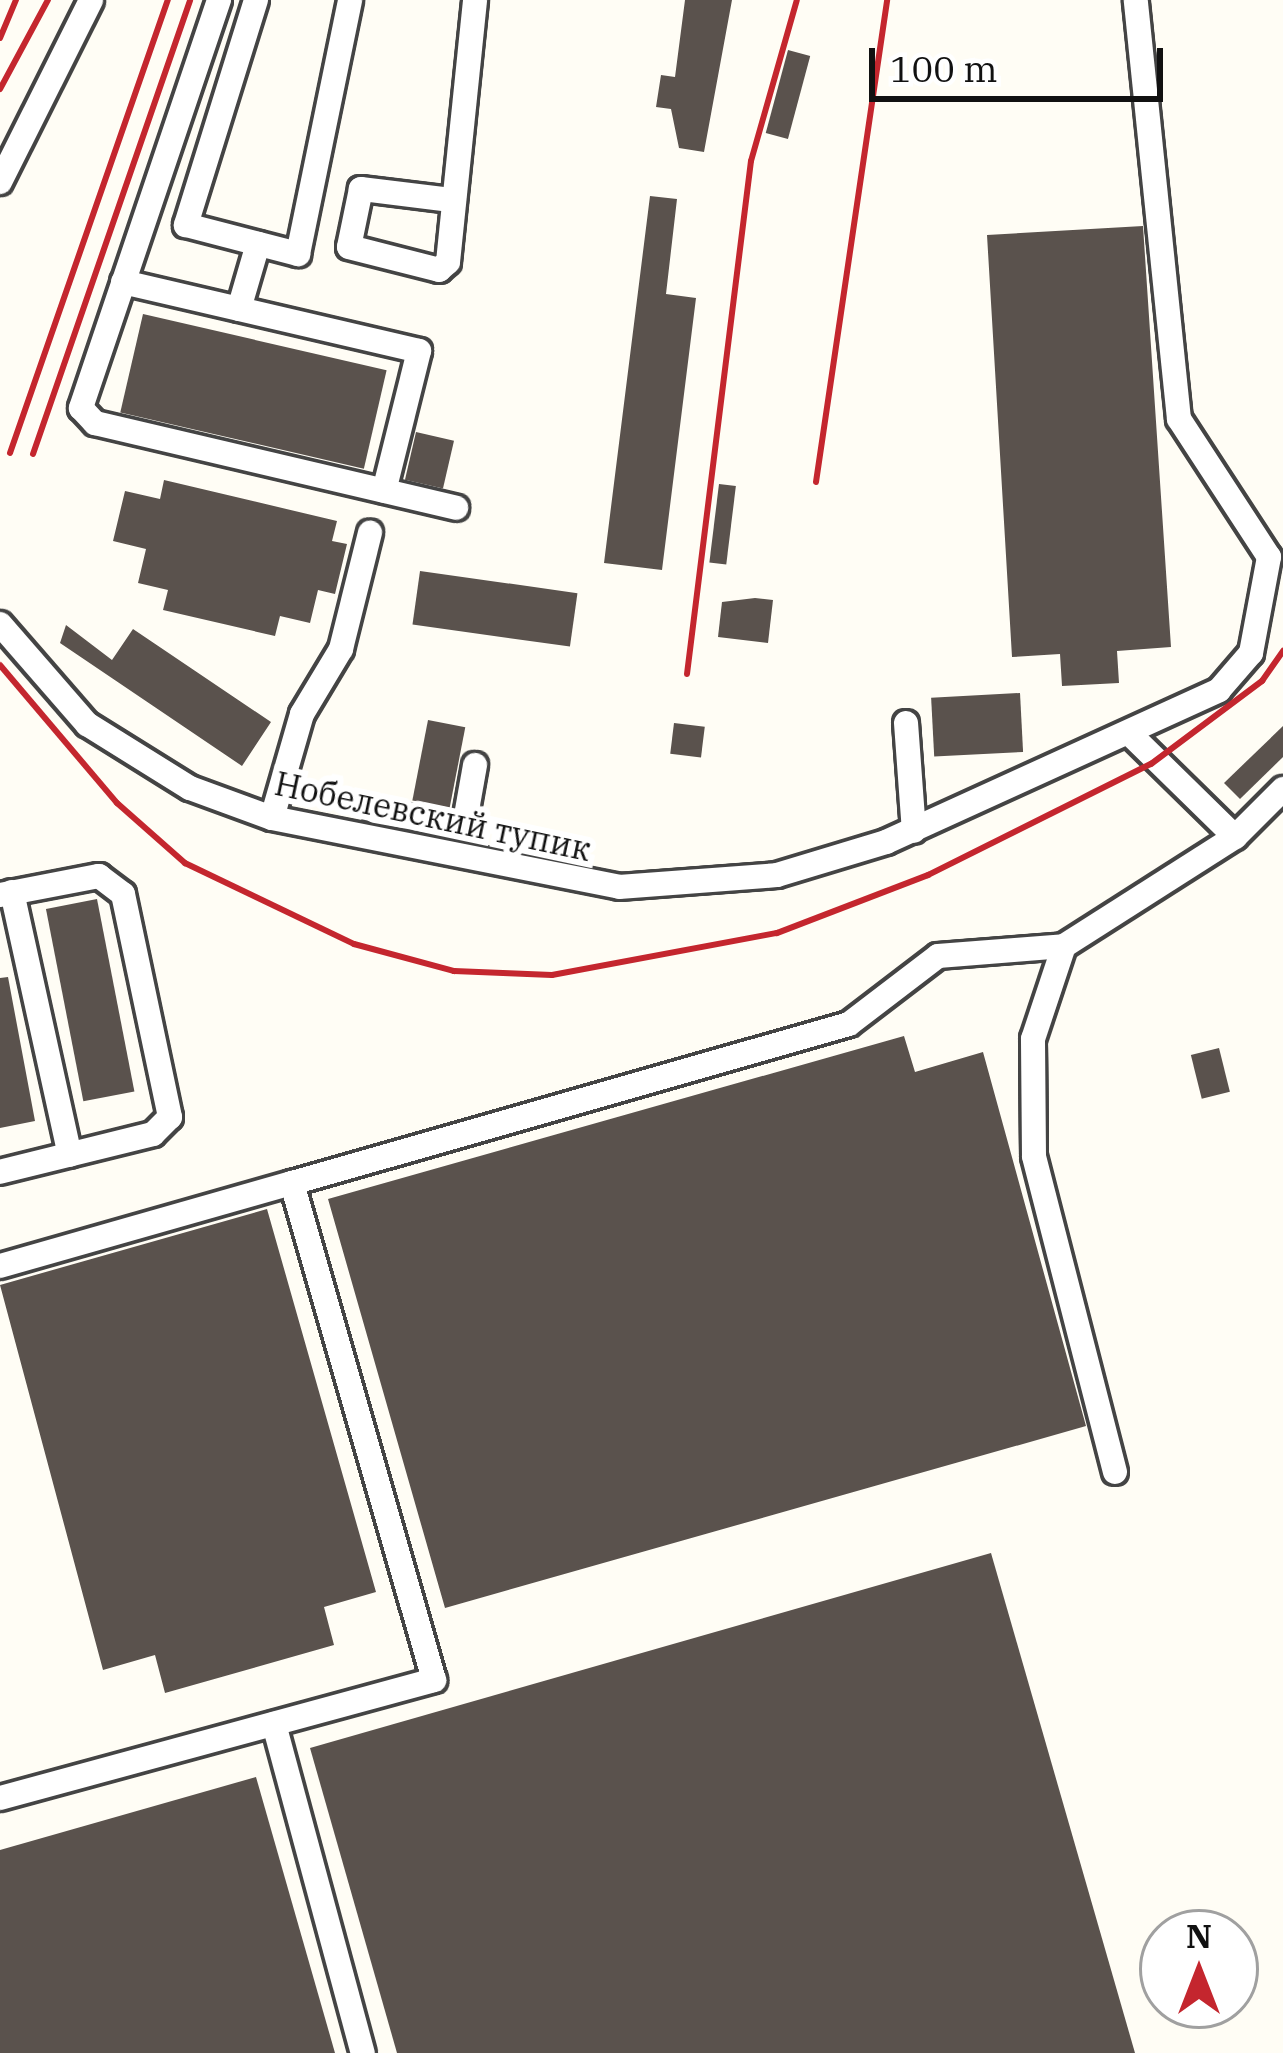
<!DOCTYPE html>
<meta charset="utf-8">
<style>
body{margin:0}
#map{position:relative;width:1283px;height:2053px;overflow:hidden;background:#fffdf5;font-family:"IBM Plex Serif",serif}
div>[style]{position:absolute}
.building>*{inset:0;background:#5a524d;transform-origin:0 0}
.roads{filter:drop-shadow(3px 0 #444) drop-shadow(-3px 0 #444) drop-shadow(0 3px #444) drop-shadow(0 -3px #444)}
.minor>*{height:24px;margin:-12px;padding:0 12px;transform-origin:12px;border-radius:12px;background:#fff}
.rail>*{height:6px;margin:-3px;padding:0 3px;transform-origin:3px;border-radius:3px;background:#c4262e}
span{translate:-50% -50%;white-space:nowrap;text-align:center;line-height:1.15;-webkit-text-stroke:12px #fff;paint-order:stroke}
.street-label{font-size:33px;color:#111}
.north{position:absolute;left:1139px;top:1909px;width:120px;height:120px;box-sizing:border-box;background:#fff;border:3px solid #a0a0a0;border-radius:50%;rotate:0deg;font-size:33px;font-weight:700;line-height:48px;text-align:center;color:#111}
.north::after{content:'';display:block;margin:auto;width:42px;height:54px;background:#c4262e;clip-path:polygon(50% 0,100% 100%,50% 72%,0 100%)}
.scale{position:absolute;left:869px;top:48px;width:294px;height:54px;box-sizing:border-box;border:6px solid #111;border-top:0;padding-left:15px;font-size:36px;line-height:42px;white-space:nowrap;color:#111;-webkit-text-stroke:9px #fff;paint-order:stroke}
</style>
<div id="map">
<div class="building">
<i style="clip-path:polygon(685px 0,732px 0,704px 152px,679px 148px,671px 109px,656px 107px,661px 75px,675px 77px)"></i>
<i style="left:788px;top:50px;width:23px;height:86px;rotate:15deg"></i>
<i style="clip-path:polygon(650px 196px,677px 199px,666px 294px,696px 298px,662px 570px,604px 563px)"></i>
<i style="clip-path:polygon(1143px 226px,1171px 647px,1117px 651px,1119px 683px,1062px 686px,1060px 654px,1012px 657px,987px 235px)"></i>
<i style="left:143px;top:314px;width:250px;height:101px;rotate:13deg"></i>
<i style="left:416px;top:432px;width:39px;height:49px;rotate:13deg"></i>
<i style="clip-path:polygon(164px 480px,337px 521px,332px 541px,347px 544px,335px 594px,318px 590px,310px 623px,280px 616px,275px 636px,163px 610px,168px 590px,138px 583px,146px 549px,113px 541px,125px 491px,160px 499px)"></i>
<i style="left:719px;top:484px;width:17px;height:79px;rotate:7deg"></i>
<i style="left:420px;top:571px;width:159px;height:54px;rotate:8deg"></i>
<i style="clip-path:polygon(755px 598px,773px 600px,768px 643px,718px 637px,722px 602px)"></i>
<i style="clip-path:polygon(66px 625px,112px 660px,133px 629px,271px 722px,242px 766px,60px 643px)"></i>
<i style="left:1020px;top:693px;width:59px;height:89px;rotate:87deg"></i>
<i style="left:428px;top:720px;width:38px;height:82px;rotate:11deg"></i>
<i style="left:674px;top:723px;width:31px;height:31px;rotate:7deg"></i>
<i style="clip-path:polygon(1283px 726px,1283px 757px,1240px 799px,1224px 783px)"></i>
<i style="left:97px;top:899px;width:196px;height:52px;rotate:79deg"></i>
<i style="clip-path:polygon(8px 977px,35px 1121px,0 1128px,0 978px)"></i>
<i style="clip-path:polygon(904px 1036px,915px 1072px,983px 1052px,1086px 1426px,445px 1608px,328px 1199px)"></i>
<i style="left:1219px;top:1048px;width:45px;height:29px;rotate:76deg"></i>
<i style="clip-path:polygon(267px 1209px,376px 1592px,324px 1607px,334px 1645px,165px 1693px,155px 1655px,103px 1670px,0 1285px)"></i>
<i style="clip-path:polygon(991px 1553px,1135px 2053px,397px 2053px,310px 1748px)"></i>
<i style="clip-path:polygon(256px 1777px,335px 2053px,0 2053px,0 1850px)"></i>
</div>
<div class="roads">
<div class="minor">
<i style="left:219px;top:0;width:431px;rotate:108.7deg"></i>
<i style="left:81px;top:408px;width:21px;rotate:47deg"></i>
<i style="left:95px;top:423px;width:371px;rotate:13.2deg"></i>
<i style="left:256px;top:0;width:236px;rotate:107.3deg"></i>
<i style="left:186px;top:225px;width:116px;rotate:14.5deg"></i>
<i style="left:298px;top:254px;width:259px;rotate:-78.4deg"></i>
<i style="left:0;top:182px;width:203px;rotate:-63.4deg"></i>
<i style="left:451px;top:200px;width:91px;rotate:-173deg"></i>
<i style="left:361px;top:189px;width:59px;rotate:101.7deg"></i>
<i style="left:349px;top:247px;width:93px;rotate:14.3deg"></i>
<i style="left:439px;top:270px;width:12px;rotate:-42deg"></i>
<i style="left:448px;top:262px;width:263px;rotate:-84.1deg"></i>
<i style="left:123px;top:282px;width:304px;rotate:13.1deg"></i>
<i style="left:419px;top:351px;width:144px;rotate:104deg"></i>
<i style="left:239px;top:309px;width:68px;rotate:-73.7deg"></i>
<i style="left:0;top:624px;width:133px;rotate:49deg"></i>
<i style="left:87px;top:724px;width:121px;rotate:31.9deg"></i>
<i style="left:190px;top:788px;width:87px;rotate:20.1deg"></i>
<i style="left:272px;top:818px;width:354px;rotate:11.2deg"></i>
<i style="left:619px;top:887px;width:158px;rotate:-4.3deg"></i>
<i style="left:777px;top:875px;width:114px;rotate:-16.8deg"></i>
<i style="left:886px;top:842px;width:366px;rotate:-24.5deg"></i>
<i style="left:1219px;top:690px;width:49px;rotate:-49.1deg"></i>
<i style="left:1251px;top:653px;width:98px;rotate:-79.4deg"></i>
<i style="left:1269px;top:557px;width:165px;rotate:-123.1deg"></i>
<i style="left:1179px;top:419px;width:421px;rotate:-95.9deg"></i>
<i style="left:906px;top:723px;width:108px;rotate:85.8deg"></i>
<i style="left:1132px;top:736px;width:144px;rotate:44.4deg"></i>
<i style="left:375px;top:811px;width:90px;rotate:10.2deg"></i>
<i style="left:464px;top:827px;width:63px;rotate:-79.9deg"></i>
<i style="left:272px;top:818px;width:108px;rotate:-73.9deg"></i>
<i style="left:302px;top:714px;width:76px;rotate:-59deg"></i>
<i style="left:341px;top:649px;width:120px;rotate:-76deg"></i>
<i style="left:12px;top:892px;width:269px;rotate:77.6deg"></i>
<i style="left:0;top:895px;width:101px;rotate:-10.9deg"></i>
<i style="left:99px;top:876px;width:30px;rotate:37deg"></i>
<i style="left:123px;top:894px;width:228px;rotate:78.1deg"></i>
<i style="left:170px;top:1117px;width:24px;rotate:135deg"></i>
<i style="left:153px;top:1134px;width:158px;rotate:166.1deg"></i>
<i style="left:0;top:1266px;width:304px;rotate:-15.9deg"></i>
<i style="left:1115px;top:1472px;width:326px;rotate:-104.4deg"></i>
<i style="left:1034px;top:1156px;width:117px;rotate:-90.5deg"></i>
<i style="left:1033px;top:1039px;width:98px;rotate:-71.6deg"></i>
<i style="left:1064px;top:946px;width:203px;rotate:-32.5deg"></i>
<i style="left:1235px;top:837px;width:68px;rotate:-45deg"></i>
<i style="left:274px;top:1724px;width:341px;rotate:74.9deg"></i>
<i style="left:0;top:1798px;width:450px;rotate:-15.2deg"></i>
<i style="left:434px;top:1680px;width:517px;rotate:-105.95deg"></i>
<i style="left:292px;top:1183px;width:579px;rotate:-15.93deg"></i>
<i style="left:849px;top:1024px;width:112px;rotate:-37.4deg"></i>
<i style="left:938px;top:956px;width:126px;rotate:-4.5deg"></i>
</div>
</div>
<div class="rail">
<i style="left:0;top:38px;width:41px;rotate:-67.2deg"></i>
<i style="left:0;top:89px;width:101px;rotate:-61.7deg"></i>
<i style="left:10px;top:453px;width:480px;rotate:-70.8deg"></i>
<i style="left:33px;top:454px;width:480px;rotate:-70.9deg"></i>
<i style="left:816px;top:482px;width:487px;rotate:-81.6deg"></i>
<i style="left:0;top:665px;width:181px;rotate:49.7deg"></i>
<i style="left:117px;top:803px;width:91px;rotate:41.4deg"></i>
<i style="left:185px;top:863px;width:187px;rotate:25.6deg"></i>
<i style="left:354px;top:944px;width:104px;rotate:15.1deg"></i>
<i style="left:454px;top:971px;width:98px;rotate:2.3deg"></i>
<i style="left:552px;top:975px;width:229px;rotate:-10.6deg"></i>
<i style="left:777px;top:933px;width:162px;rotate:-21deg"></i>
<i style="left:928px;top:875px;width:249px;rotate:-26.5deg"></i>
<i style="left:1151px;top:764px;width:139px;rotate:-36.8deg"></i>
<i style="left:1262px;top:681px;width:37px;rotate:-55deg"></i>
<i style="left:687px;top:674px;width:517px;rotate:-82.89deg"></i>
<i style="left:751px;top:161px;width:167px;rotate:-74.1deg"></i>
</div>
<div class="street-label">
<span style="left:433px;top:816px;rotate:12deg">Нобелевский тупик</span>
</div>
<div class="north">N</div>
<div class="scale">100 m</div>
</div>
